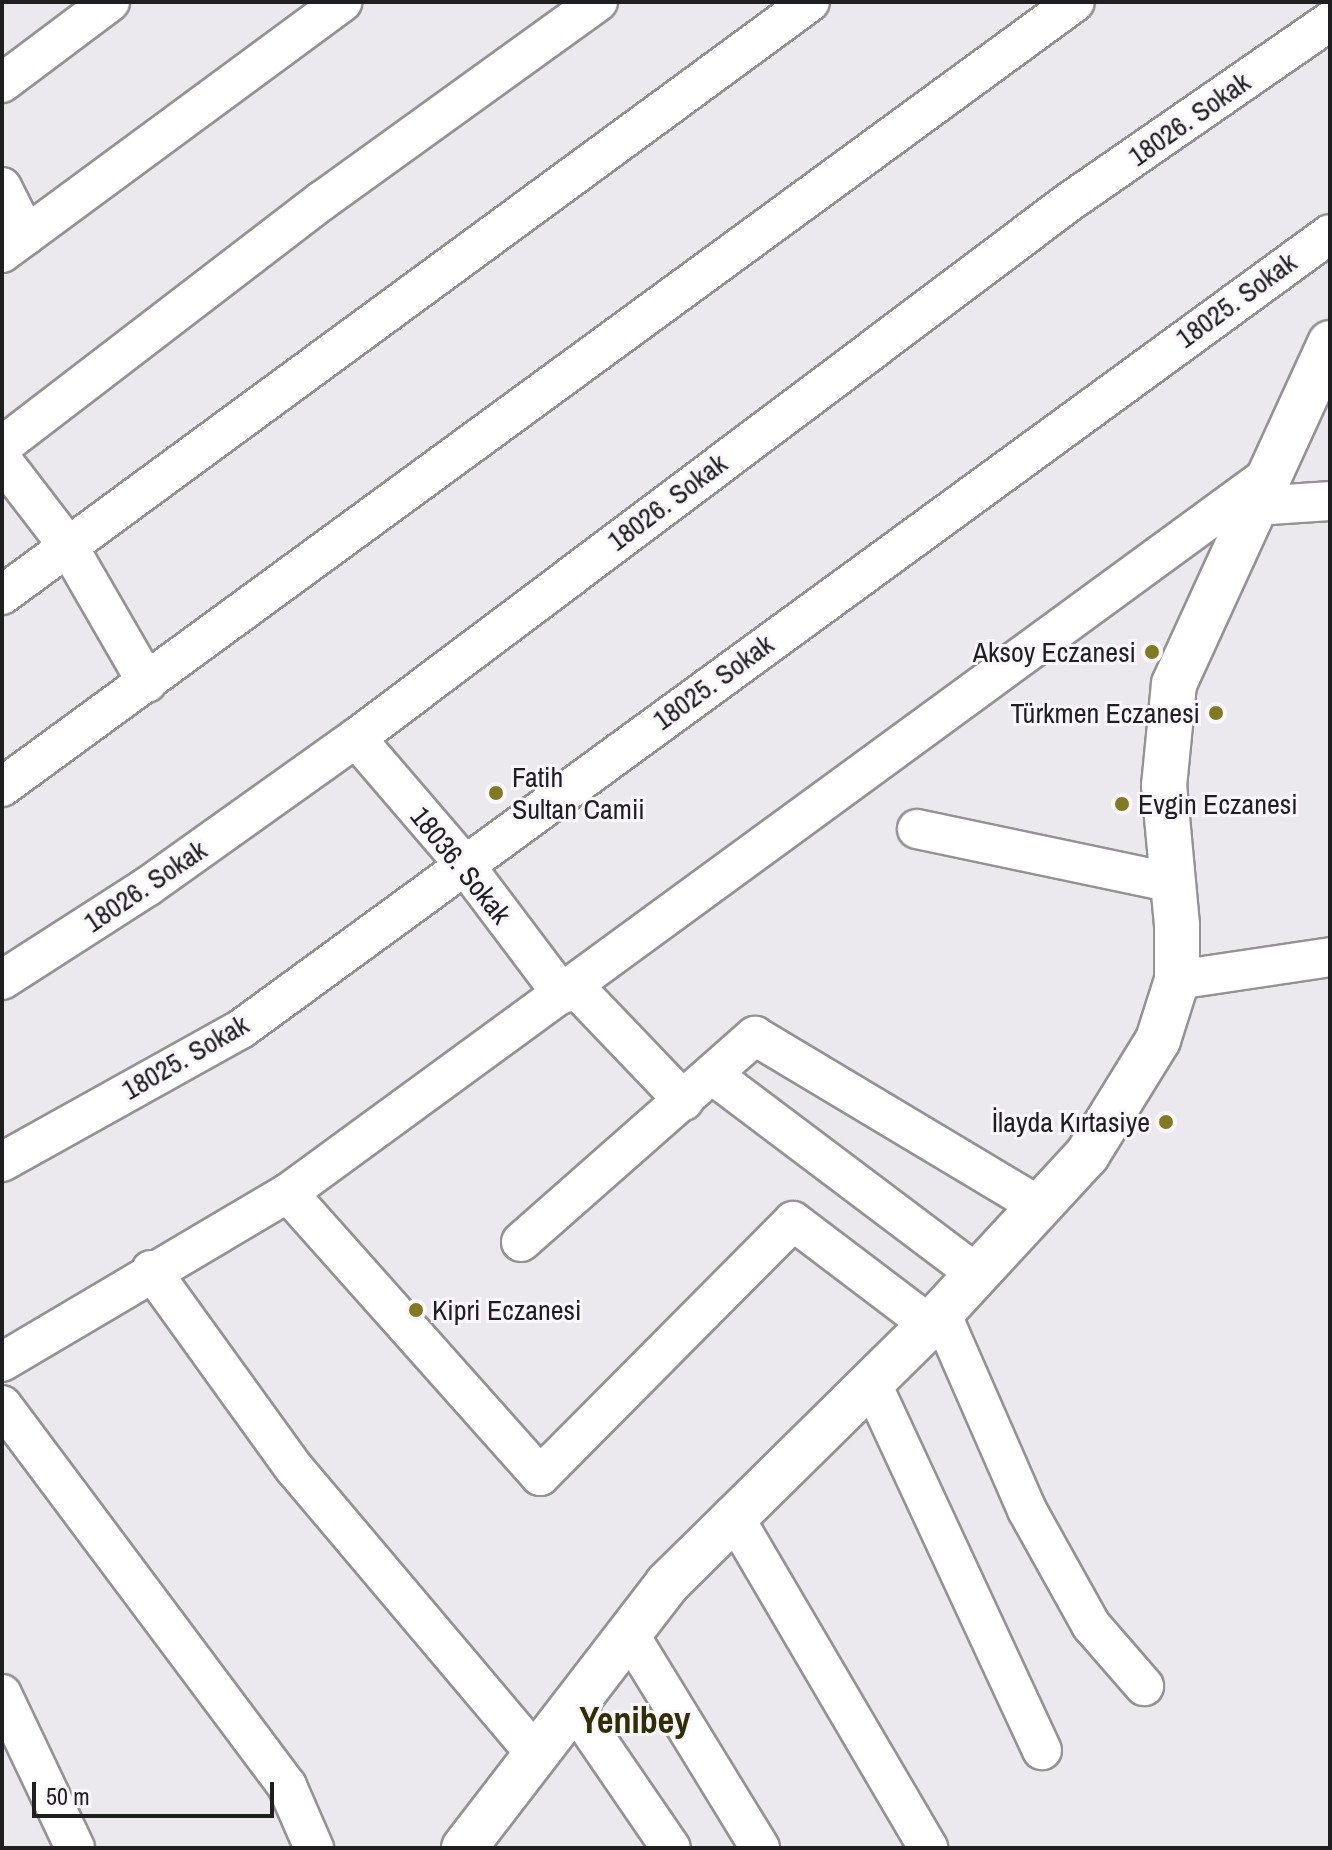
<!DOCTYPE html>
<meta charset="utf-8">
<style>
body{margin:0}
#map{position:relative;width:1332px;height:1850px;overflow:hidden;background:#ece9ee;font-family:"Archivo Narrow",sans-serif}
div>[style]{position:absolute}
.roads{filter:drop-shadow(2px 0 #959296) drop-shadow(-2px 0 #959296) drop-shadow(0 2px #959296) drop-shadow(0 -2px #959296)}
.minor>*{height:38px;margin:-19px;padding:0 19px;transform-origin:19px;border-radius:19px;background:#fff}
.major>*{height:44px;margin:-22px;padding:0 22px;transform-origin:22px;border-radius:22px;background:#fff}
.dots>*{width:22px;height:22px;translate:-50% -50%;box-sizing:border-box;border:4px solid #faf6fb;border-radius:50%}
span{translate:-50% -50%;white-space:nowrap;text-align:center;line-height:1.15;-webkit-text-stroke:6px #faf6fb;paint-order:stroke}
.street-label{font-size:28px;color:#1f1e20}
.poi-label{font-size:28px;color:#1f1e20}
.right{translate:-100% -50%;text-align:right}
.left{translate:0 -50%;text-align:left}
.district-label{font-size:36px;color:#2f2d02;font-weight:700}
.frame{position:absolute;inset:0;border:4px solid #1f1e20;pointer-events:none}
.scale{position:absolute;left:32px;top:1782px;width:242px;height:36px;box-sizing:border-box;border:4px solid #1f1e20;border-top:0;padding-left:10px;font-size:24px;line-height:28px;white-space:nowrap;color:#1f1e20;-webkit-text-stroke:6px #faf6fb;paint-order:stroke}
</style>
<div id="map">
<div class="roads">
<div class="minor">
<i style="left:2px;top:83px;width:135px;rotate:-36.9deg"></i>
<i style="left:2px;top:187px;width:54px;rotate:63.4deg"></i>
<i style="left:2px;top:253px;width:423px;rotate:-36.4deg"></i>
<i style="left:2px;top:446px;width:404px;rotate:-37.5deg"></i>
<i style="left:323px;top:200px;width:339px;rotate:-35.8deg"></i>
<i style="left:2px;top:460px;width:108px;rotate:52.5deg"></i>
<i style="left:68px;top:546px;width:158px;rotate:60deg"></i>
<i style="left:1255px;top:506px;width:75px;rotate:-3.8deg"></i>
<i style="left:2px;top:595px;width:1002px;rotate:-36.28deg"></i>
<i style="left:356px;top:738px;width:166px;rotate:49.4deg"></i>
<i style="left:464px;top:864px;width:163px;rotate:53deg"></i>
<i style="left:2px;top:787px;width:1329px;rotate:-36.19deg"></i>
<i style="left:917px;top:829px;width:262px;rotate:11.9deg"></i>
<i style="left:2px;top:980px;width:172px;rotate:-32.7deg"></i>
<i style="left:147px;top:887px;width:257px;rotate:-35.5deg"></i>
<i style="left:356px;top:738px;width:892px;rotate:-36.93deg"></i>
<i style="left:1069px;top:202px;width:318px;rotate:-34.7deg"></i>
<i style="left:1177px;top:980px;width:155px;rotate:-8.5deg"></i>
<i style="left:574px;top:986px;width:159px;rotate:46.3deg"></i>
<i style="left:714px;top:1076px;width:327px;rotate:37deg"></i>
<i style="left:2px;top:1162px;width:274px;rotate:-29.1deg"></i>
<i style="left:241px;top:1029px;width:1348px;rotate:-36.13deg"></i>
<i style="left:288px;top:1193px;width:379px;rotate:48.3deg"></i>
<i style="left:540px;top:1476px;width:359px;rotate:-45.2deg"></i>
<i style="left:793px;top:1221px;width:172px;rotate:37.2deg"></i>
<i style="left:521px;top:1242px;width:312px;rotate:-41.4deg"></i>
<i style="left:755px;top:1036px;width:331px;rotate:30.9deg"></i>
<i style="left:151px;top:1270px;width:244px;rotate:54.2deg"></i>
<i style="left:294px;top:1468px;width:375px;rotate:49.8deg"></i>
<i style="left:941px;top:1313px;width:215px;rotate:66.4deg"></i>
<i style="left:1027px;top:1510px;width:132px;rotate:60.9deg"></i>
<i style="left:1091px;top:1625px;width:81px;rotate:49deg"></i>
<i style="left:2px;top:1362px;width:332px;rotate:-30.6deg"></i>
<i style="left:288px;top:1193px;width:1214px;rotate:-36.19deg"></i>
<i style="left:871px;top:1382px;width:406px;rotate:65.1deg"></i>
<i style="left:2px;top:1405px;width:476px;rotate:53.2deg"></i>
<i style="left:287px;top:1786px;width:68px;rotate:66.5deg"></i>
<i style="left:733px;top:1515px;width:386px;rotate:59.6deg"></i>
<i style="left:629px;top:1634px;width:251px;rotate:58.5deg"></i>
<i style="left:2px;top:1694px;width:170px;rotate:64.6deg"></i>
<i style="left:573px;top:1705px;width:173px;rotate:55.6deg"></i>
</div>
<div class="major">
<i style="left:464px;top:1848px;width:333px;rotate:-52.4deg"></i>
<i style="left:667px;top:1584px;width:369px;rotate:-44.6deg"></i>
<i style="left:930px;top:1325px;width:231px;rotate:-47.3deg"></i>
<i style="left:1087px;top:1155px;width:135px;rotate:-58.3deg"></i>
<i style="left:1158px;top:1040px;width:63px;rotate:-72.4deg"></i>
<i style="left:1177px;top:980px;width:55px;rotate:-90deg"></i>
<i style="left:1177px;top:925px;width:140px;rotate:-95.3deg"></i>
<i style="left:1164px;top:786px;width:102px;rotate:-84.4deg"></i>
<i style="left:1174px;top:684px;width:375px;rotate:-65.4deg"></i>
</div>
</div>
<div class="dots">
<i style="left:1152px;top:652px;background:#807b21"></i>
<i style="left:1216px;top:713px;background:#807b21"></i>
<i style="left:496px;top:793px;background:#807b21"></i>
<i style="left:1122px;top:804px;background:#807b21"></i>
<i style="left:1166px;top:1122px;background:#807b21"></i>
<i style="left:416px;top:1310px;background:#807b21"></i>
</div>
<div class="street-label">
<span style="left:1189px;top:119px;rotate:-35deg">18026. Sokak</span>
<span style="left:1236px;top:300px;rotate:-36deg">18025. Sokak</span>
<span style="left:667px;top:502px;rotate:-37deg">18026. Sokak</span>
<span style="left:713px;top:682px;rotate:-36deg">18025. Sokak</span>
<span style="left:461px;top:865px;rotate:51deg">18036. Sokak</span>
<span style="left:145px;top:886px;rotate:-34deg">18026. Sokak</span>
<span style="left:185px;top:1057px;rotate:-30deg">18025. Sokak</span>
</div>
<div class="poi-label">
<span class="right" style="left:1136px;top:652px">Aksoy Eczanesi</span>
<span class="right" style="left:1200px;top:713px">Türkmen Eczanesi</span>
<span class="left" style="left:512px;top:793px">Fatih<br>Sultan Camii</span>
<span class="left" style="left:1138px;top:804px">Evgin Eczanesi</span>
<span class="right" style="left:1150px;top:1122px">İlayda Kırtasiye</span>
<span class="left" style="left:432px;top:1310px">Kipri Eczanesi</span>
</div>
<div class="district-label">
<span style="left:635px;top:1721px">Yenibey</span>
</div>
<div class="frame"></div>
<div class="scale">50 m</div>
</div>
